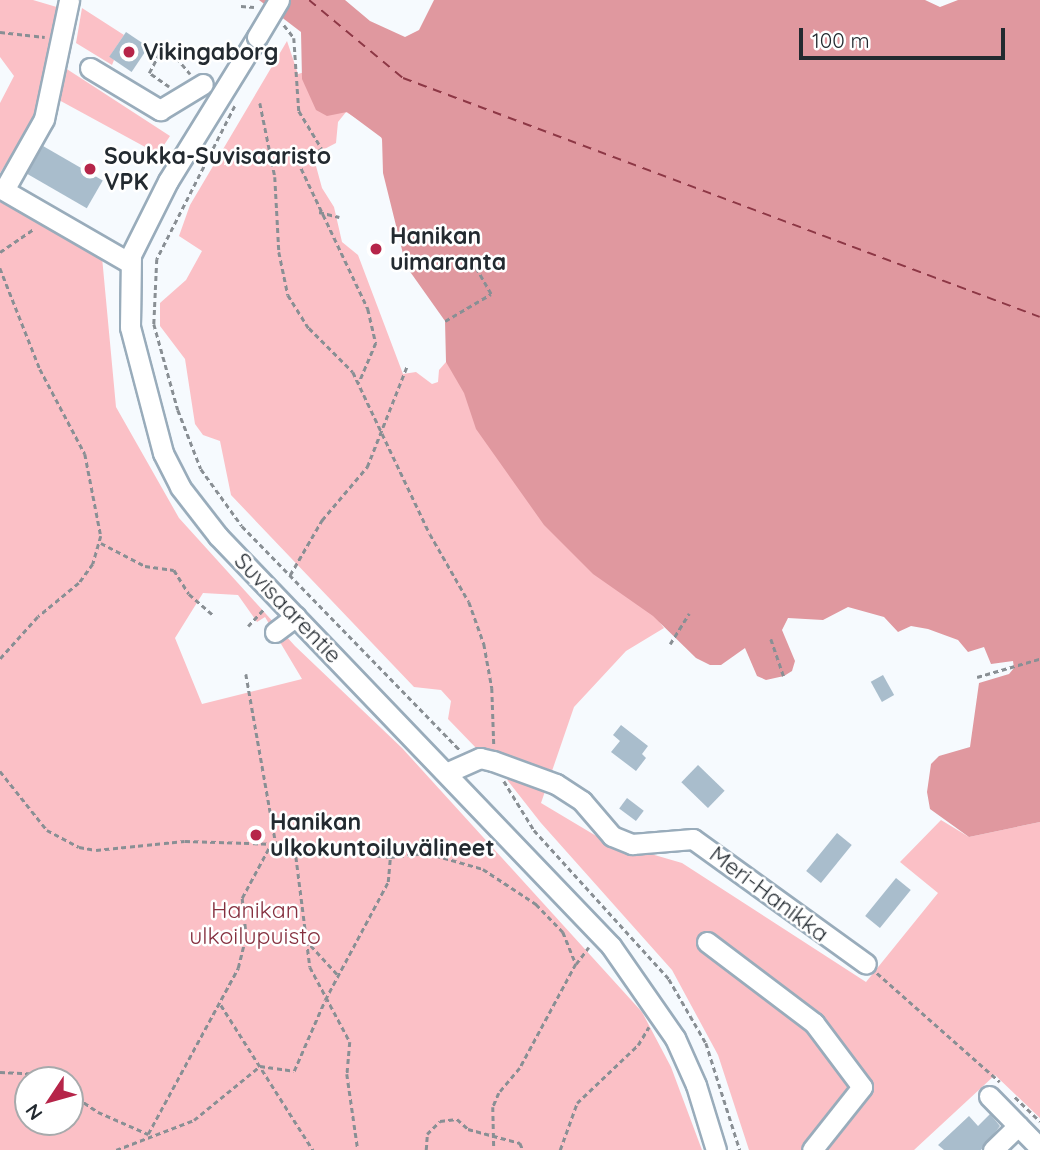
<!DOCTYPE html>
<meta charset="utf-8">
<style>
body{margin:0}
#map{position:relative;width:1040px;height:1150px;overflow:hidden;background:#f6fafe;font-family:Quicksand,sans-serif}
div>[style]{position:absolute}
.green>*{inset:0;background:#fbc0c6}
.water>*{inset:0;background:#e0989f}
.ferry>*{height:2px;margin-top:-1px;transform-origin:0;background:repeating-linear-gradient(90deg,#8d3745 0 9px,transparent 0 16px)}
.building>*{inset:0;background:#a9bdcc;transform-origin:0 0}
.path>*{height:2.5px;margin-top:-1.25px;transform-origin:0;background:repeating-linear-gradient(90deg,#898f94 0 5px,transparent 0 8.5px)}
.roads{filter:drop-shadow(2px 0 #99acbb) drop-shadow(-2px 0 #99acbb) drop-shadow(0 2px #99acbb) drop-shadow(0 -2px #99acbb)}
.minor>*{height:19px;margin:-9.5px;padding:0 9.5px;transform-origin:9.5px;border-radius:9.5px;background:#fff}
.bridges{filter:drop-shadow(2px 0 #99acbb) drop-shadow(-2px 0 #99acbb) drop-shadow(0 2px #99acbb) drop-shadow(0 -2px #99acbb)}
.minor-bridge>*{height:19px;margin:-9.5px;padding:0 9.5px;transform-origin:9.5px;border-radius:9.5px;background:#fff}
.dots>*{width:19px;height:19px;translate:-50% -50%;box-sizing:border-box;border:4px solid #fff;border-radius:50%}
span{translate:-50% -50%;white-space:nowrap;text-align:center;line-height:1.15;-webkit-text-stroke:5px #fff;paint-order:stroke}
.poi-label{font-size:23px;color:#232a30;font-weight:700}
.left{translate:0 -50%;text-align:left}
.street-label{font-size:23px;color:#232a30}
.park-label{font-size:23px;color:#85303f}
.north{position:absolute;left:14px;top:1066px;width:70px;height:70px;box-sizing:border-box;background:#fff;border:2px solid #a7aaac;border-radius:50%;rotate:234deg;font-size:19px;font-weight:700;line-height:28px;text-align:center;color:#232a30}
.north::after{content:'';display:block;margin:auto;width:24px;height:32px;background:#b62549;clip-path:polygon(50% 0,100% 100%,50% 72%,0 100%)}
.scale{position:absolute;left:799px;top:28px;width:206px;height:32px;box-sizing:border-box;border:4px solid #232a30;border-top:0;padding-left:9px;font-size:21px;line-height:24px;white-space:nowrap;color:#232a30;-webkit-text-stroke:5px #fff;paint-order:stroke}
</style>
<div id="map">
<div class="green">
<i style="clip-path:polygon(0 0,33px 0,60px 8px,56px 62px,170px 136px,158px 154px,46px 93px,42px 107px,0 173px,0 103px,14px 76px,0 57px)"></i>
<i style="clip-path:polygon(82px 8px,124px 35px,110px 56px,114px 60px,112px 65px,76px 43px)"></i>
<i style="clip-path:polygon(287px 41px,298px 74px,308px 71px,388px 104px,384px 145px,379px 132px,346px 112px,338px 122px,336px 143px,313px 155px,322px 188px,334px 207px,342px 242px,358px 255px,403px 374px,416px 372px,432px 384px,438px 382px,439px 370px,446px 362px,447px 333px,664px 628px,626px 651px,574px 707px,541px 803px,603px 840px,682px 863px,866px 982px,938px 893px,900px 862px,941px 820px,969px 837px,1040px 822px,1040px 1118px,995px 1075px,914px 1150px,749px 1150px,718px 1055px,672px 970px,541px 823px,508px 781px,497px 756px,479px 751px,448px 719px,451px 701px,441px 690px,414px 687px,231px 495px,220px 441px,203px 435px,195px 424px,185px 359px,160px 326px,160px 303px,186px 280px,202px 251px,179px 236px,190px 205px)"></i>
<i style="clip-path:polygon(evenodd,0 202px,102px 257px,116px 407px,179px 518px,295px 646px,402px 748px,642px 1012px,671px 1067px,702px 1150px,0 1150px,0 202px,203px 593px,238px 595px,257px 622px,265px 617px,302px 679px,202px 704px,175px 638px,203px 593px,0 202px,28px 1080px,70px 1080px,70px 1122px,28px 1122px,28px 1080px)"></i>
</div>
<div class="water">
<i style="clip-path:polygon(259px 0,345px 0,370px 21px,405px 37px,419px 30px,434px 0,925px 0,940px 7px,958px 0,1040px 0,1040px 822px,969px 837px,930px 809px,927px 792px,931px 764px,939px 756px,970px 747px,979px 683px,1009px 674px,1014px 668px,1013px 661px,991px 664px,984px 647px,968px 652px,958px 640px,928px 629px,911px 626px,898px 632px,884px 617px,848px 607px,823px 620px,788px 618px,782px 630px,795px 661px,792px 671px,784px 676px,766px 680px,757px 676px,745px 648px,721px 665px,710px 665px,696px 658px,653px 616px,593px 574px,544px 525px,476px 429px,464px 393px,446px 362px,445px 321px,406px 266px,383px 173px,382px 138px,347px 112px,327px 116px,316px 110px,302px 79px,301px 32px)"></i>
</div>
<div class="ferry">
<i style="left:309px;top:0;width:122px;rotate:39.7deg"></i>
<i style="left:403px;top:78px;width:680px;rotate:20.57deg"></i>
</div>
<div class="building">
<i style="left:126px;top:32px;width:27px;height:30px;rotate:34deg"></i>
<i style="left:43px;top:146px;width:69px;height:32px;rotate:30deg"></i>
<i style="left:883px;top:675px;width:23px;height:14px;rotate:61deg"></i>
<i style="clip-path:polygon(621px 725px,648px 746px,642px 754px,646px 758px,636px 771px,611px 752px,620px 741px,613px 735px)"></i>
<i style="left:698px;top:765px;width:37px;height:24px;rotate:44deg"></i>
<i style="left:627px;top:798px;width:21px;height:13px;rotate:37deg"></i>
<i style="left:837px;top:833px;width:19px;height:49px;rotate:39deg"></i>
<i style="left:896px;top:878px;width:19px;height:49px;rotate:39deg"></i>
<i style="clip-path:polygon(990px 1114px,1000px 1126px,981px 1150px,944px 1150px,938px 1145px,969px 1116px,978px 1126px)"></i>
</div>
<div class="path">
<i style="left:241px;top:6px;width:13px;rotate:4deg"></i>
<i style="left:284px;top:25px;width:16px;rotate:52deg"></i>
<i style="left:294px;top:38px;width:73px;rotate:86.1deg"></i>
<i style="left:299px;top:111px;width:44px;rotate:58.8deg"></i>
<i style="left:322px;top:149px;width:11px;rotate:146deg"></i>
<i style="left:313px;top:155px;width:19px;rotate:-174deg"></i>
<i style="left:294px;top:153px;width:173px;rotate:64.6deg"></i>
<i style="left:368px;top:309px;width:35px;rotate:77deg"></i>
<i style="left:376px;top:343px;width:43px;rotate:113deg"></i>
<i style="left:0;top:32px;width:45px;rotate:6.3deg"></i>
<i style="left:169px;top:87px;width:24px;rotate:-145deg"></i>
<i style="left:149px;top:73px;width:24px;rotate:-62deg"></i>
<i style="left:160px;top:52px;width:11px;rotate:-5deg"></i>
<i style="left:171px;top:51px;width:30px;rotate:50deg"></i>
<i style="left:260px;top:103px;width:76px;rotate:78.5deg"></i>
<i style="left:275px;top:177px;width:75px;rotate:86.9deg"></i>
<i style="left:279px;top:252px;width:44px;rotate:78.2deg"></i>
<i style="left:288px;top:295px;width:39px;rotate:58deg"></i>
<i style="left:309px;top:328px;width:62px;rotate:45deg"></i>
<i style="left:353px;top:372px;width:179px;rotate:64.6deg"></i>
<i style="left:430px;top:534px;width:78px;rotate:60.2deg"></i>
<i style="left:469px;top:602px;width:45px;rotate:70.3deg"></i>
<i style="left:484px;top:644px;width:45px;rotate:79.7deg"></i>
<i style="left:492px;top:688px;width:58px;rotate:88deg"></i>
<i style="left:235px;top:106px;width:172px;rotate:117deg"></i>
<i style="left:157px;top:259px;width:65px;rotate:92.6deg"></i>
<i style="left:154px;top:324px;width:89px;rotate:74.4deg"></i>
<i style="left:178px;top:410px;width:63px;rotate:68.7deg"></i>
<i style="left:201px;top:469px;width:70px;rotate:54.3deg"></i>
<i style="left:242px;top:526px;width:313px;rotate:45.8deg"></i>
<i style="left:319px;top:212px;width:21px;rotate:14deg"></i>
<i style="left:0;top:252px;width:42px;rotate:-34.4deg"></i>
<i style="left:0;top:268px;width:109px;rotate:68.4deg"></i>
<i style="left:40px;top:369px;width:96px;rotate:62.1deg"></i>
<i style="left:85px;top:454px;width:84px;rotate:79deg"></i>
<i style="left:101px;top:536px;width:29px;rotate:106deg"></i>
<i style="left:93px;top:564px;width:24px;rotate:126deg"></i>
<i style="left:79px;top:583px;width:53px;rotate:140.3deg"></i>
<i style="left:38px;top:617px;width:57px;rotate:132.1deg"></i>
<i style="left:445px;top:321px;width:53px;rotate:-30.4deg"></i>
<i style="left:491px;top:294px;width:32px;rotate:-120deg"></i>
<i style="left:101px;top:543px;width:50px;rotate:27.6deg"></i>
<i style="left:145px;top:566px;width:29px;rotate:8deg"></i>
<i style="left:174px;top:570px;width:28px;rotate:58deg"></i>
<i style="left:189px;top:594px;width:33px;rotate:41deg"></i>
<i style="left:290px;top:575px;width:64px;rotate:-59.8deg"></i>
<i style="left:322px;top:520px;width:70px;rotate:-49.7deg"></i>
<i style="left:367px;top:467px;width:109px;rotate:-68.4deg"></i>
<i style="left:248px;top:626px;width:25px;rotate:-47deg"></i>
<i style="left:771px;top:639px;width:39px;rotate:71deg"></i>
<i style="left:670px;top:644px;width:36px;rotate:-58deg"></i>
<i style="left:246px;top:674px;width:173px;rotate:80deg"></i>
<i style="left:977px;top:677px;width:65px;rotate:-16.2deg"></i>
<i style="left:0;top:771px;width:75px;rotate:51.5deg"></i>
<i style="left:47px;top:830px;width:36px;rotate:28deg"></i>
<i style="left:79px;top:847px;width:17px;rotate:10deg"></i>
<i style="left:96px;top:850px;width:89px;rotate:-5.8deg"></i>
<i style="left:185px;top:841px;width:91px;rotate:1.9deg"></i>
<i style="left:276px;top:844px;width:115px;rotate:6.5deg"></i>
<i style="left:390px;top:857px;width:37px;rotate:-6deg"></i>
<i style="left:427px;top:853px;width:58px;rotate:15.9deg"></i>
<i style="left:483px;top:869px;width:64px;rotate:33.4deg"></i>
<i style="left:536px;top:904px;width:39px;rotate:46deg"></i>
<i style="left:563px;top:932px;width:35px;rotate:68deg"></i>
<i style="left:576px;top:964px;width:118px;rotate:118.3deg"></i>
<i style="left:520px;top:1068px;width:33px;rotate:130deg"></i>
<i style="left:499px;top:1093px;width:15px;rotate:113deg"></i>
<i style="left:493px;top:1107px;width:43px;rotate:88.7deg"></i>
<i style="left:504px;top:781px;width:57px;rotate:58.5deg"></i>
<i style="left:534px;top:830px;width:201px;rotate:47.8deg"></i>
<i style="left:669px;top:979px;width:74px;rotate:60deg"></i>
<i style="left:706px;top:1043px;width:112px;rotate:72.4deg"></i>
<i style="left:295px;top:848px;width:120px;rotate:82.8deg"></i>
<i style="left:310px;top:967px;width:85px;rotate:61.9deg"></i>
<i style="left:350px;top:1042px;width:32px;rotate:95deg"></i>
<i style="left:347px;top:1074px;width:77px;rotate:81.8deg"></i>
<i style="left:305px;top:939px;width:49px;rotate:47.5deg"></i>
<i style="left:576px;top:964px;width:21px;rotate:-53deg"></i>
<i style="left:877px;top:973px;width:164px;rotate:41.5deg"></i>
<i style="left:221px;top:1005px;width:172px;rotate:57.6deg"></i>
<i style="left:0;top:1072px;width:43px;rotate:2.7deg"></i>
<i style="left:43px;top:1074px;width:10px;rotate:37deg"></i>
<i style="left:70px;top:1093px;width:34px;rotate:34deg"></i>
<i style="left:98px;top:1112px;width:55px;rotate:23.7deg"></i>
<i style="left:1015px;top:1097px;width:35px;rotate:44deg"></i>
<i style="left:148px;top:1134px;width:189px;rotate:-61.5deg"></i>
<i style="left:238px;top:968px;width:32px;rotate:-76deg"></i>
<i style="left:246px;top:937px;width:39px;rotate:-96deg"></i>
<i style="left:242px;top:898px;width:61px;rotate:-61.8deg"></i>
<i style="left:116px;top:1150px;width:84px;rotate:-21deg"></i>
<i style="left:194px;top:1120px;width:85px;rotate:-39.3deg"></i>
<i style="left:260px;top:1066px;width:34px;rotate:8deg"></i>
<i style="left:294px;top:1071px;width:77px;rotate:-66.4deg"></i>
<i style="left:325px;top:1000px;width:134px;rotate:-61.9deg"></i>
<i style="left:388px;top:882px;width:25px;rotate:-85deg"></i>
<i style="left:426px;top:1150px;width:16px;rotate:-86deg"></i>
<i style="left:427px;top:1134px;width:18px;rotate:-45deg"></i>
<i style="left:440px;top:1121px;width:17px;rotate:-7deg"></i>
<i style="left:457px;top:1119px;width:15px;rotate:42deg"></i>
<i style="left:468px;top:1129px;width:54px;rotate:15.1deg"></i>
<i style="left:520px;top:1143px;width:8px;rotate:67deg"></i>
<i style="left:560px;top:1150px;width:50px;rotate:-70.1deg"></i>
<i style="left:577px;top:1103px;width:84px;rotate:-43.6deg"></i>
<i style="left:638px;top:1045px;width:21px;rotate:-59deg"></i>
</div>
<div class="roads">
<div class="minor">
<i style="left:257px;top:37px;width:169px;rotate:121.7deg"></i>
<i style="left:168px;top:181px;width:83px;rotate:116.6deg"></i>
<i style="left:131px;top:255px;width:72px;rotate:90.8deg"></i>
<i style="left:130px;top:327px;width:130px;rotate:75.3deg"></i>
<i style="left:163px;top:453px;width:38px;rotate:63deg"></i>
<i style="left:180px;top:487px;width:62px;rotate:52.2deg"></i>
<i style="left:218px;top:536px;width:568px;rotate:46.21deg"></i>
<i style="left:611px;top:946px;width:112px;rotate:55.2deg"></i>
<i style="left:675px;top:1038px;width:51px;rotate:65.9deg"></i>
<i style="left:696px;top:1085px;width:68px;rotate:72.9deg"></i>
<i style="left:90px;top:68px;width:82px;rotate:31deg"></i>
<i style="left:160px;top:110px;width:50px;rotate:-31.2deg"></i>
<i style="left:0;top:188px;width:150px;rotate:30deg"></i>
<i style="left:4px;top:190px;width:81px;rotate:-60.6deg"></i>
<i style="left:44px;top:119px;width:122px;rotate:-78.1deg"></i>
<i style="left:275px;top:632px;width:26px;rotate:-37deg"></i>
<i style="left:446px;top:773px;width:37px;rotate:-24deg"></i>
<i style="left:480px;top:758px;width:13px;rotate:13deg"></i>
<i style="left:493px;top:761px;width:67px;rotate:20.1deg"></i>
<i style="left:556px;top:784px;width:31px;rotate:33deg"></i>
<i style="left:582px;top:801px;width:46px;rotate:49.4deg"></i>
<i style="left:612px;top:836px;width:22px;rotate:22deg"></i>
<i style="left:632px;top:844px;width:61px;rotate:-4.7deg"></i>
<i style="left:693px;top:839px;width:213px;rotate:35.8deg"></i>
<i style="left:707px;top:942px;width:134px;rotate:37.1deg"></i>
<i style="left:814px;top:1023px;width:80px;rotate:53.1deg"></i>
<i style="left:862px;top:1087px;width:80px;rotate:128.4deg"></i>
<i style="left:989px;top:1096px;width:73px;rotate:45.6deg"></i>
<i style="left:993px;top:1150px;width:35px;rotate:-44deg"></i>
</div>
</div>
<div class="bridges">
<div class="minor-bridge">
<i style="left:257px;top:37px;width:43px;rotate:-59.3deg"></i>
</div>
</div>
<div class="dots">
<i style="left:129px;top:52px;background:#b62549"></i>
<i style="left:90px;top:169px;background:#b62549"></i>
<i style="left:376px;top:249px;background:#b62549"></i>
<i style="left:256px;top:835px;background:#b62549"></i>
</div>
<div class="poi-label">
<span class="left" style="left:143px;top:52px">Vikingaborg</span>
<span class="left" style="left:104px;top:169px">Soukka-Suvisaaristo<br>VPK</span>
<span class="left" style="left:390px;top:249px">Hanikan<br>uimaranta</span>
<span class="left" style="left:270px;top:835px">Hanikan<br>ulkokuntoiluvälineet</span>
</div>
<div class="street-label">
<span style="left:288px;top:608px;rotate:46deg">Suvisaarentie</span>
<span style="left:769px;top:894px;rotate:37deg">Meri-Hanikka</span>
</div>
<div class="park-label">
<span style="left:255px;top:923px">Hanikan<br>ulkoilupuisto</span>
</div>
<div class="north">N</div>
<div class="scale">100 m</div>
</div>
